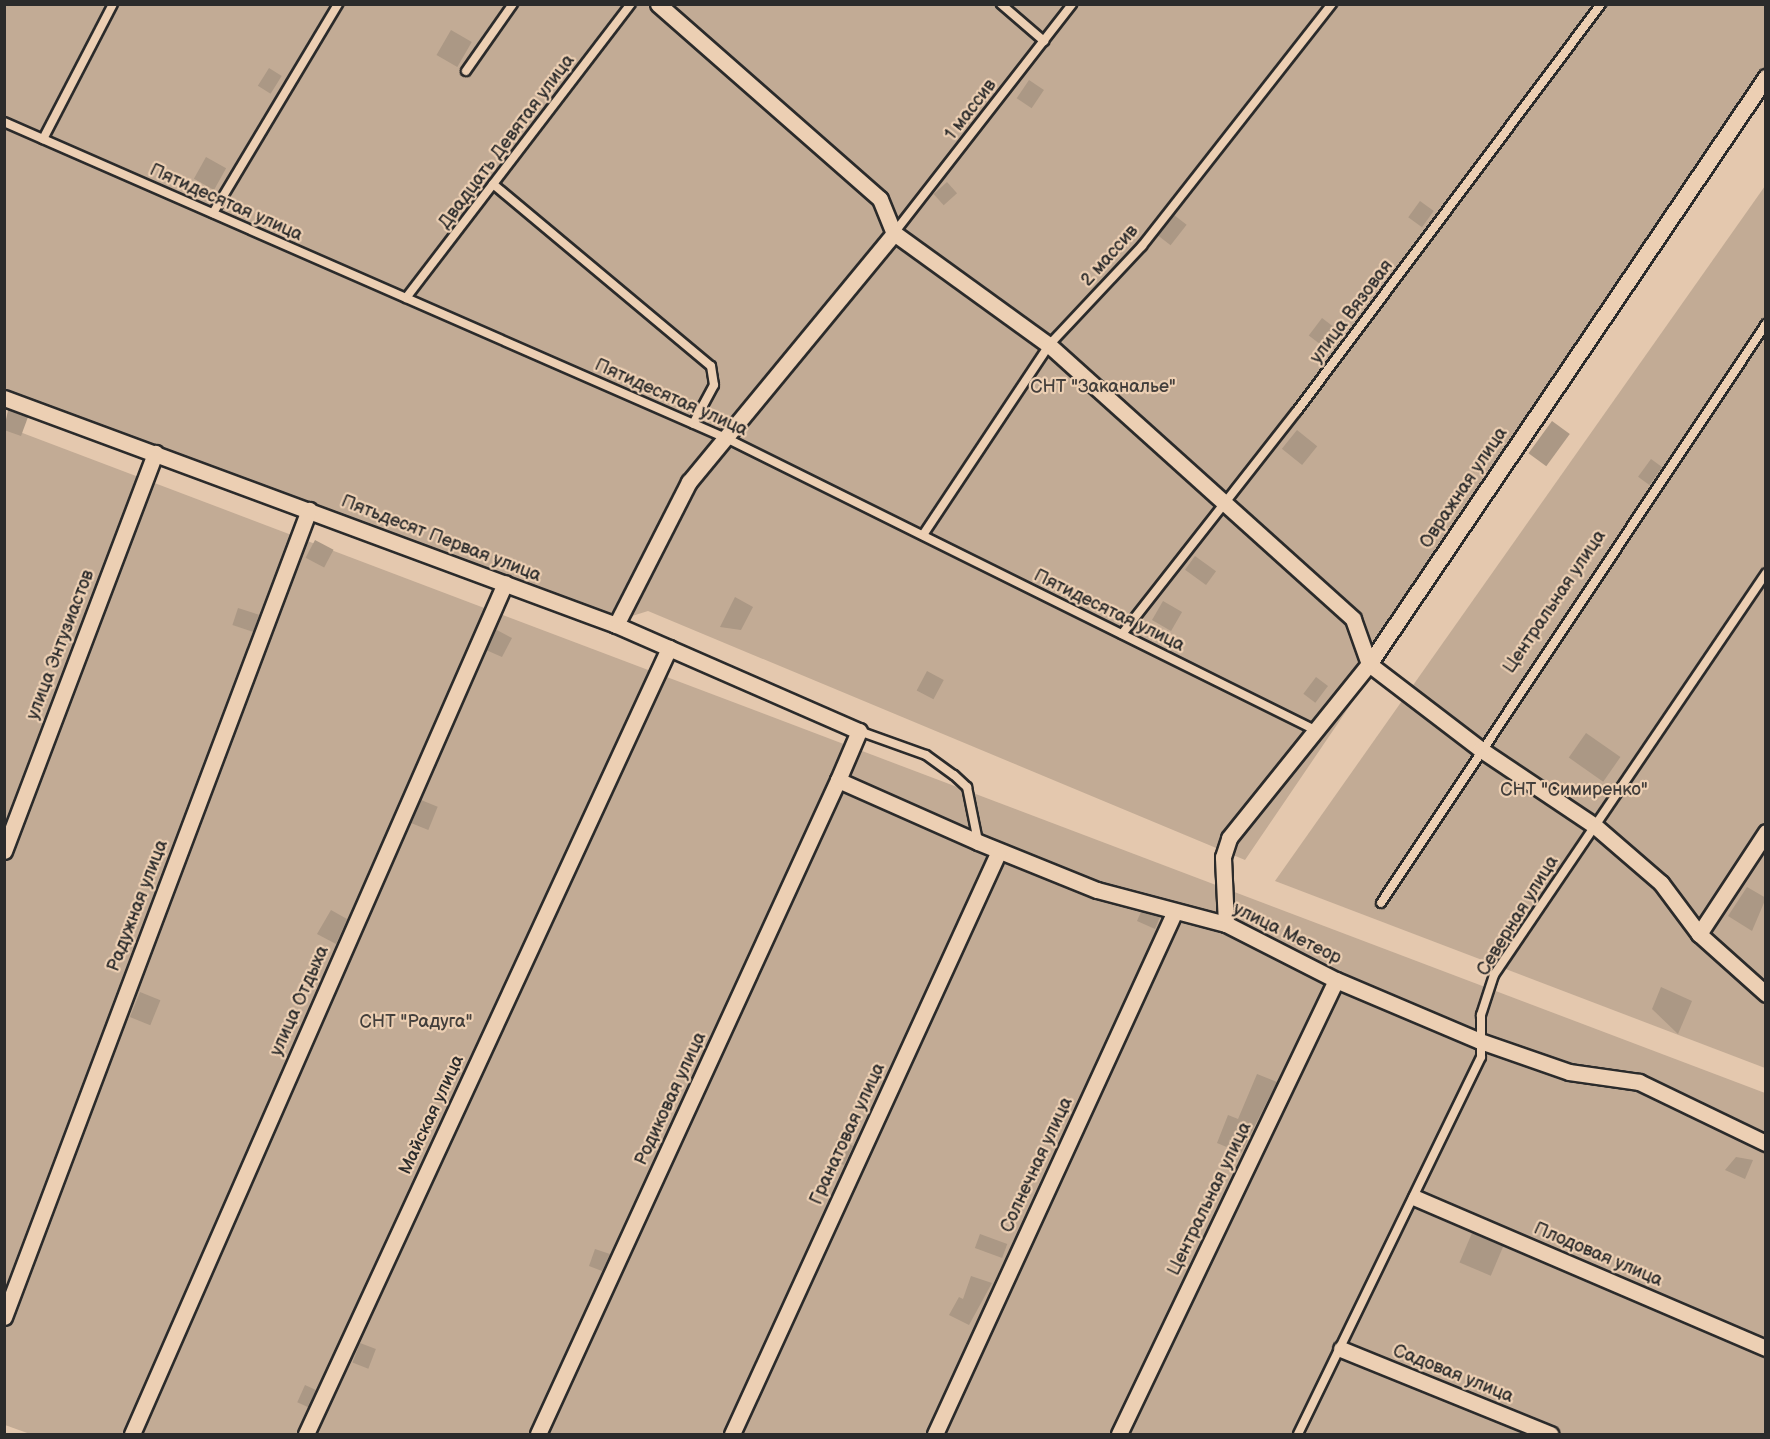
<!DOCTYPE html>
<meta charset="utf-8">
<style>
body{margin:0}
#map{position:relative;width:1770px;height:1439px;overflow:hidden;background:#e4c8ae;font-family:"Balsamiq Sans",sans-serif}
div>[style]{position:absolute}
.green>*{inset:0;background:#c2ab95}
.building>*{inset:0;background:#ab9885;transform-origin:0 0}
.roads{filter:drop-shadow(2px 0 #2b2b2b) drop-shadow(-2px 0 #2b2b2b) drop-shadow(0 2px #2b2b2b) drop-shadow(0 -2px #2b2b2b)}
.lane>*{height:8px;margin:-4px;padding:0 4px;transform-origin:4px;border-radius:4px;background:#eccfb3}
.street>*{height:15px;margin:-7.5px;padding:0 7.5px;transform-origin:7.5px;border-radius:7.5px;background:#eccfb3}
span{translate:-50% -50%;white-space:nowrap;text-align:center;line-height:1.15;-webkit-text-stroke:4.5px #eccfb3;paint-order:stroke}
.street-label{font-size:18px;color:#2b2b2b}
.park-label{font-size:18px;color:#423e3b}
.frame{position:absolute;inset:0;border:6px solid #2b2b2b;pointer-events:none}
</style>
<div id="map">
<div class="green">
<i style="clip-path:polygon(4px 5px,1765px 5px,1765px 95px,1245px 860px,648px 611px,597px 627px,5px 401px)"></i>
<i style="clip-path:polygon(1765px 186px,1765px 1068px,1275px 881px)"></i>
<i style="clip-path:polygon(4px 426px,1765px 1093px,1765px 1434px,30px 1434px,5px 1425px)"></i>
</div>
<div class="building">
<i style="left:451px;top:30px;width:24px;height:29px;rotate:30deg"></i>
<i style="left:269px;top:68px;width:15px;height:21px;rotate:32deg"></i>
<i style="left:1029px;top:80px;width:18px;height:22px;rotate:34deg"></i>
<i style="left:206px;top:157px;width:23px;height:25px;rotate:29deg"></i>
<i style="left:947px;top:182px;width:15px;height:18px;rotate:48deg"></i>
<i style="left:1420px;top:201px;width:17px;height:20px;rotate:36deg"></i>
<i style="left:1174px;top:215px;width:16px;height:26px;rotate:38deg"></i>
<i style="left:1322px;top:318px;width:21px;height:22px;rotate:37deg"></i>
<i style="clip-path:polygon(8px 410px,28px 417px,21px 436px,4px 430px)"></i>
<i style="left:1552px;top:421px;width:22px;height:40px;rotate:36deg"></i>
<i style="left:1297px;top:430px;width:26px;height:24px;rotate:39deg"></i>
<i style="left:1651px;top:459px;width:14px;height:22px;rotate:36deg"></i>
<i style="left:315px;top:540px;width:21px;height:20px;rotate:28deg"></i>
<i style="left:1195px;top:556px;width:26px;height:17px;rotate:36deg"></i>
<i style="clip-path:polygon(735px 597px,753px 607px,741px 630px,720px 627px)"></i>
<i style="left:1163px;top:601px;width:22px;height:22px;rotate:30deg"></i>
<i style="left:238px;top:608px;width:22px;height:18px;rotate:18deg"></i>
<i style="clip-path:polygon(495px 629px,512px 638px,502px 657px,486px 650px)"></i>
<i style="left:927px;top:671px;width:19px;height:22px;rotate:28deg"></i>
<i style="left:1316px;top:677px;width:15px;height:21px;rotate:37deg"></i>
<i style="left:1586px;top:733px;width:42px;height:30px;rotate:35deg"></i>
<i style="left:421px;top:800px;width:18px;height:25px;rotate:22deg"></i>
<i style="clip-path:polygon(1747px 887px,1766px 898px,1752px 931px,1728px 916px)"></i>
<i style="clip-path:polygon(331px 910px,347px 919px,336px 944px,317px 934px)"></i>
<i style="clip-path:polygon(1141px 912px,1160px 917px,1155px 929px,1137px 921px)"></i>
<i style="clip-path:polygon(1661px 987px,1692px 1001px,1678px 1034px,1652px 1009px)"></i>
<i style="left:140px;top:992px;width:22px;height:27px;rotate:22deg"></i>
<i style="clip-path:polygon(1257px 1074px,1277px 1082px,1241px 1153px,1217px 1143px,1228px 1115px,1238px 1119px)"></i>
<i style="clip-path:polygon(837px 1139px,853px 1146px,844px 1165px,829px 1160px)"></i>
<i style="clip-path:polygon(1736px 1157px,1753px 1160px,1745px 1179px,1725px 1170px)"></i>
<i style="left:1472px;top:1233px;width:34px;height:32px;rotate:23deg"></i>
<i style="left:980px;top:1234px;width:29px;height:15px;rotate:20deg"></i>
<i style="clip-path:polygon(595px 1249px,610px 1254px,602px 1271px,589px 1266px)"></i>
<i style="clip-path:polygon(971px 1276px,992px 1283px,969px 1325px,949px 1315px,959px 1297px,963px 1299px)"></i>
<i style="left:360px;top:1343px;width:17px;height:21px;rotate:21deg"></i>
<i style="left:305px;top:1385px;width:12px;height:19px;rotate:24deg"></i>
</div>
<div class="roads">
<div class="lane">
<i style="left:1001px;top:4px;width:57px;rotate:40.7deg"></i>
<i style="left:466px;top:71px;width:82px;rotate:-55deg"></i>
<i style="left:4px;top:122px;width:790px;rotate:23.65deg"></i>
<i style="left:728px;top:439px;width:653px;rotate:26.37deg"></i>
<i style="left:43px;top:139px;width:152px;rotate:-62.6deg"></i>
<i style="left:493px;top:184px;width:284px;rotate:39.9deg"></i>
<i style="left:711px;top:366px;width:19px;rotate:81deg"></i>
<i style="left:714px;top:385px;width:44px;rotate:118.3deg"></i>
<i style="left:213px;top:213px;width:244px;rotate:-59.1deg"></i>
<i style="left:894px;top:233px;width:290px;rotate:-52.1deg"></i>
<i style="left:406px;top:298px;width:370px;rotate:-52.6deg"></i>
<i style="left:923px;top:535px;width:228px;rotate:-56.4deg"></i>
<i style="left:1049px;top:345px;width:136px;rotate:-46.8deg"></i>
<i style="left:1142px;top:246px;width:308px;rotate:-51.9deg"></i>
<i style="left:1122px;top:634px;width:283px;rotate:-51.9deg"></i>
<i style="left:1297px;top:411px;width:508px;rotate:-53.24deg"></i>
<i style="left:859px;top:731px;width:71px;rotate:19.7deg"></i>
<i style="left:926px;top:755px;width:34px;rotate:36deg"></i>
<i style="left:954px;top:775px;width:18px;rotate:43deg"></i>
<i style="left:967px;top:787px;width:55px;rotate:78.5deg"></i>
<i style="left:1381px;top:903px;width:695px;rotate:-56.38deg"></i>
<i style="left:1298px;top:1434px;width:419px;rotate:-64.1deg"></i>
<i style="left:1481px;top:1057px;width:42px;rotate:-90deg"></i>
<i style="left:1481px;top:1015px;width:42px;rotate:-72deg"></i>
<i style="left:1494px;top:975px;width:485px;rotate:-55.9deg"></i>
</div>
<div class="street">
<i style="left:658px;top:4px;width:295px;rotate:41.3deg"></i>
<i style="left:880px;top:199px;width:37px;rotate:68deg"></i>
<i style="left:894px;top:233px;width:191px;rotate:35.9deg"></i>
<i style="left:1049px;top:345px;width:409px;rotate:42deg"></i>
<i style="left:1353px;top:619px;width:48px;rotate:70.4deg"></i>
<i style="left:1369px;top:664px;width:140px;rotate:37.4deg"></i>
<i style="left:1480px;top:749px;width:138px;rotate:33.8deg"></i>
<i style="left:1595px;top:826px;width:87px;rotate:40.8deg"></i>
<i style="left:1661px;top:883px;width:64px;rotate:53.3deg"></i>
<i style="left:1699px;top:934px;width:90px;rotate:41.8deg"></i>
<i style="left:4px;top:398px;width:653px;rotate:20.35deg"></i>
<i style="left:616px;top:625px;width:265px;rotate:23.6deg"></i>
<i style="left:859px;top:731px;width:53px;rotate:113.2deg"></i>
<i style="left:838px;top:780px;width:153px;rotate:23.9deg"></i>
<i style="left:978px;top:842px;width:128px;rotate:22deg"></i>
<i style="left:1097px;top:890px;width:133px;rotate:14.8deg"></i>
<i style="left:1226px;top:924px;width:123px;rotate:27deg"></i>
<i style="left:1336px;top:980px;width:156px;rotate:23deg"></i>
<i style="left:1480px;top:1041px;width:94px;rotate:19.2deg"></i>
<i style="left:1569px;top:1072px;width:71px;rotate:8.1deg"></i>
<i style="left:1639px;top:1082px;width:141px;rotate:25.7deg"></i>
<i style="left:616px;top:625px;width:161px;rotate:-63deg"></i>
<i style="left:689px;top:482px;width:323px;rotate:-50.5deg"></i>
<i style="left:4px;top:851px;width:426px;rotate:-69.2deg"></i>
<i style="left:1226px;top:924px;width:67px;rotate:-92.6deg"></i>
<i style="left:1223px;top:857px;width:20px;rotate:-72deg"></i>
<i style="left:1229px;top:838px;width:223px;rotate:-51.2deg"></i>
<i style="left:1369px;top:664px;width:709px;rotate:-55.93deg"></i>
<i style="left:1699px;top:934px;width:122px;rotate:-56.7deg"></i>
<i style="left:1416px;top:1198px;width:381px;rotate:23.2deg"></i>
<i style="left:4px;top:1317px;width:863px;rotate:-69.3deg"></i>
<i style="left:1341px;top:1349px;width:226px;rotate:22.1deg"></i>
<i style="left:132px;top:1434px;width:929px;rotate:-66.33deg"></i>
<i style="left:306px;top:1434px;width:866px;rotate:-65.21deg"></i>
<i style="left:538px;top:1434px;width:720px;rotate:-65.36deg"></i>
<i style="left:732px;top:1434px;width:641px;rotate:-65.39deg"></i>
<i style="left:935px;top:1434px;width:575px;rotate:-65.35deg"></i>
<i style="left:1119px;top:1434px;width:503px;rotate:-64.45deg"></i>
</div>
</div>
<div class="street-label">
<span style="left:971px;top:110px;rotate:-52deg">1 массив</span>
<span style="left:507px;top:142px;rotate:-53deg">Двадцать Девятая улица</span>
<span style="left:226px;top:203px;rotate:24deg">Пятидесятая улица</span>
<span style="left:1110px;top:256px;rotate:-48deg">2 массив</span>
<span style="left:1352px;top:312px;rotate:-53deg">улица Вязовая</span>
<span style="left:671px;top:398px;rotate:24deg">Пятидесятая улица</span>
<span style="left:1464px;top:488px;rotate:-56deg">Овражная улица</span>
<span style="left:441px;top:539px;rotate:21deg">Пятьдесят Первая улица</span>
<span style="left:1555px;top:602px;rotate:-56deg">Центральная улица</span>
<span style="left:1109px;top:611px;rotate:26deg">Пятидесятая улица</span>
<span style="left:61px;top:645px;rotate:-69deg">улица Энтузиастов</span>
<span style="left:138px;top:906px;rotate:-69deg">Радужная улица</span>
<span style="left:1518px;top:916px;rotate:-58deg">Северная улица</span>
<span style="left:1287px;top:934px;rotate:26deg">улица Метеор</span>
<span style="left:300px;top:1001px;rotate:-66deg">улица Отдыха</span>
<span style="left:671px;top:1099px;rotate:-65deg">Родиковая улица</span>
<span style="left:432px;top:1115px;rotate:-65deg">Майская улица</span>
<span style="left:848px;top:1134px;rotate:-65deg">Гранатовая улица</span>
<span style="left:1037px;top:1165px;rotate:-65deg">Солнечная улица</span>
<span style="left:1210px;top:1199px;rotate:-64deg">Центральная улица</span>
<span style="left:1598px;top:1255px;rotate:23deg">Плодовая улица</span>
<span style="left:1453px;top:1374px;rotate:22deg">Садовая улица</span>
</div>
<div class="park-label">
<span style="left:1103px;top:387px">СНТ "Заканалье"</span>
<span style="left:1574px;top:790px">СНТ "Симиренко"</span>
<span style="left:416px;top:1022px">СНТ "Радуга"</span>
</div>
<div class="frame"></div>
</div>
